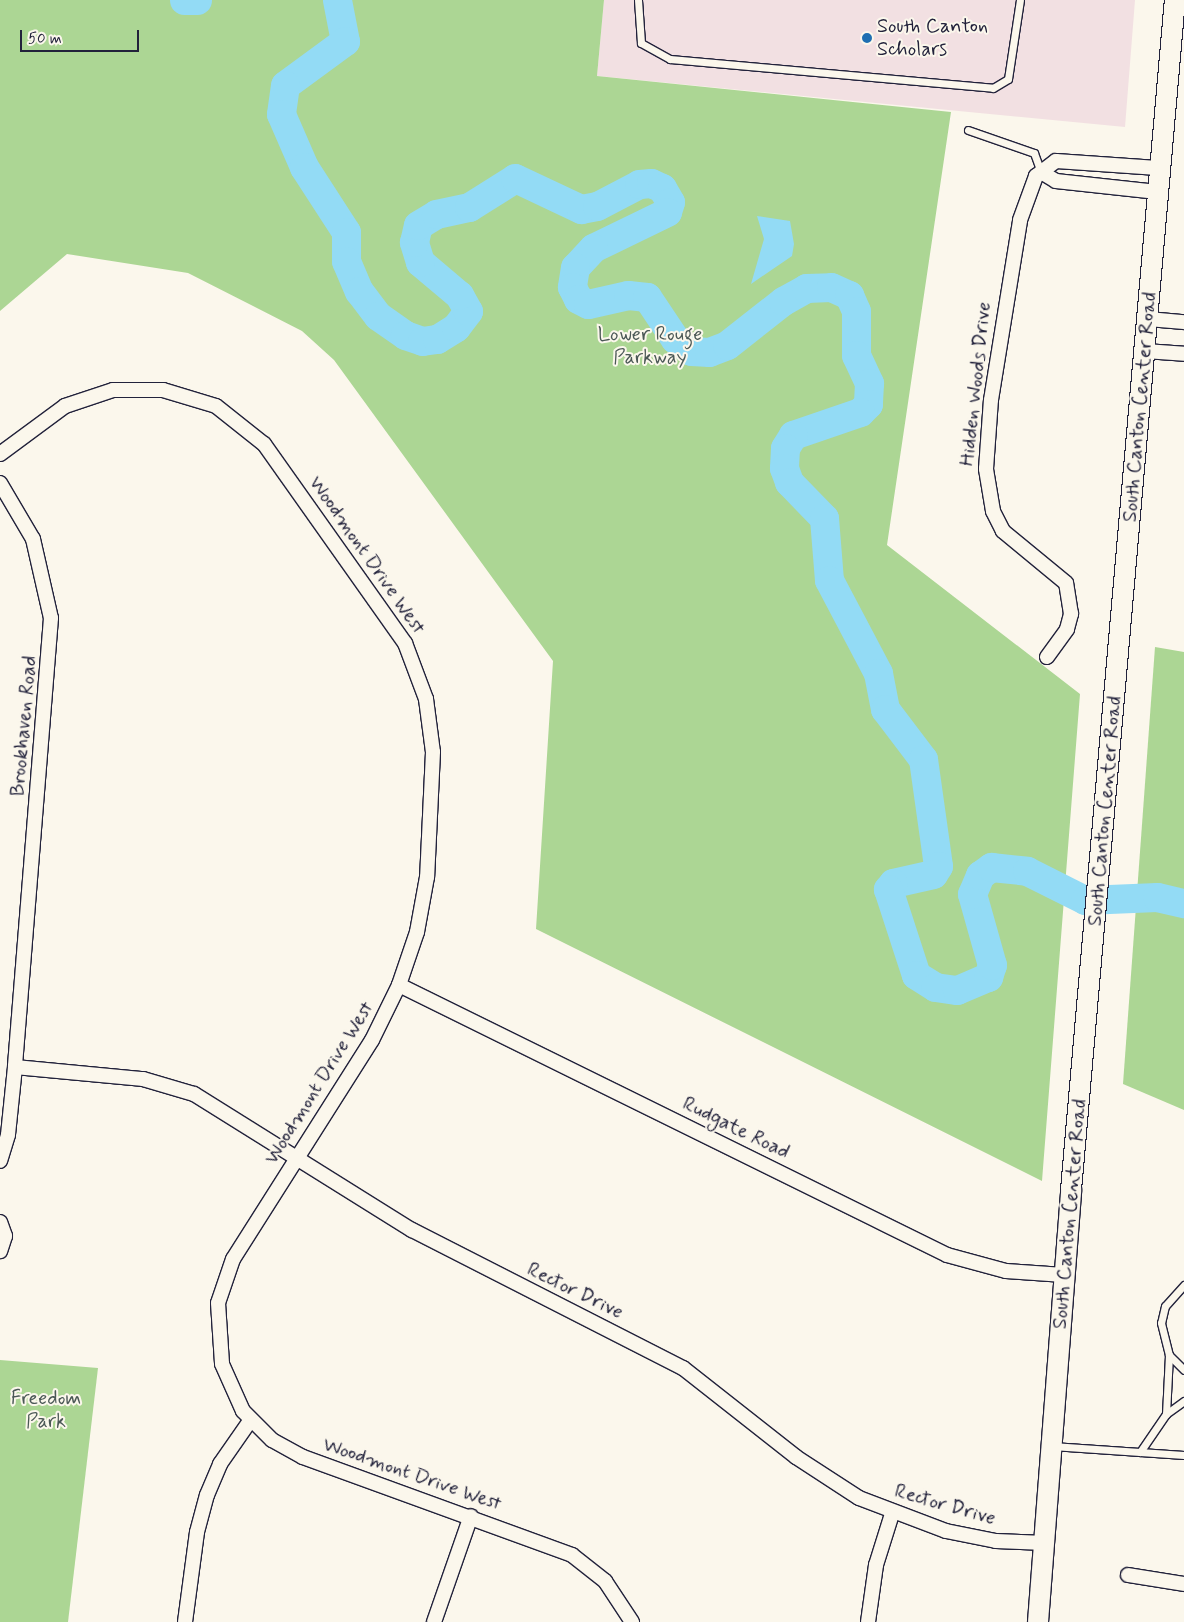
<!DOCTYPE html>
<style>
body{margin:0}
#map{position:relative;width:1184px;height:1622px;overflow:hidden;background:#fbf7ec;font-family:Mynerve,sans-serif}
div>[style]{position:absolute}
.built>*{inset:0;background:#f2e0e2}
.green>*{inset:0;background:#acd694}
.water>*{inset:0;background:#93dbf5}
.river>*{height:29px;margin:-14.5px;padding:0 14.5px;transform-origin:14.5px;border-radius:14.5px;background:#93dbf5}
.roads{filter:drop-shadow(1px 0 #22223b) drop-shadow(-1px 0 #22223b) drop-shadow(0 1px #22223b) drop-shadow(0 -1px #22223b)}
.service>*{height:7px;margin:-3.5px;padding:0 3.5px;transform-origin:3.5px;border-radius:3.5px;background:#fbf7ec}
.minor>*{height:14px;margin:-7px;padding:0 7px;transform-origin:7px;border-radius:7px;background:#fbf7ec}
.secondary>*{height:20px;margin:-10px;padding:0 10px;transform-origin:10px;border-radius:10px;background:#fbf7ec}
.dots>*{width:14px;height:14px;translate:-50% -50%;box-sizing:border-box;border:2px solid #fbf7ec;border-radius:50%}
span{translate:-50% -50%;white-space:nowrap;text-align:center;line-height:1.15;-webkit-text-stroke:4px #fbf7ec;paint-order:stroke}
.poi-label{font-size:20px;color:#22223b}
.left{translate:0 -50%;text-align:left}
.park-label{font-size:20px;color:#4b5856}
.street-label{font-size:20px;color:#22223b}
.scale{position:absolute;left:20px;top:30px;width:119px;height:22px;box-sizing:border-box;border:2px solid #22223b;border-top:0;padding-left:6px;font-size:15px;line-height:18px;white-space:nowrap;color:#22223b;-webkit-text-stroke:4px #fbf7ec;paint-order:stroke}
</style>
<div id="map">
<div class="built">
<i style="clip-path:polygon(604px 0,1135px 0,1125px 127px,597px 76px)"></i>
</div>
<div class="green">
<i style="clip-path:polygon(0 0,604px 0,597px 76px,951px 112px,887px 545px,1080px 694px,1042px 1181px,536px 929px,553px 661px,334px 360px,302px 331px,188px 273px,67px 254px,0 311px)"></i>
<i style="clip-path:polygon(1155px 647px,1184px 652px,1184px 1110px,1123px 1084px)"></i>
<i style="clip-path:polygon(0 1360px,98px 1368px,68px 1622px,0 1622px)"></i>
</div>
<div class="water">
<i style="clip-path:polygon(757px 216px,790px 221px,794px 244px,792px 256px,751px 284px,764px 239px)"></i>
</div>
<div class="river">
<i style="left:184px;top:0;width:13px"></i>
<i style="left:337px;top:0;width:42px;rotate:79deg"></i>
<i style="left:345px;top:41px;width:74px;rotate:143.7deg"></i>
<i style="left:285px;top:85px;width:29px;rotate:98deg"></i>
<i style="left:281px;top:114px;width:58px;rotate:66.5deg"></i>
<i style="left:304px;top:167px;width:77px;rotate:57.1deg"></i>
<i style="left:346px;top:232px;width:29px;rotate:90deg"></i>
<i style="left:346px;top:261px;width:33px;rotate:67deg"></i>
<i style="left:359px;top:291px;width:31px;rotate:53deg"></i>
<i style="left:378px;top:316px;width:33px;rotate:35deg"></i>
<i style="left:405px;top:335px;width:18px;rotate:19deg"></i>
<i style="left:422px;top:341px;width:15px;rotate:-8deg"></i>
<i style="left:437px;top:339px;width:22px;rotate:-32deg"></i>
<i style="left:456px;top:327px;width:20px;rotate:-53deg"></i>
<i style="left:468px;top:311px;width:18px;rotate:-119deg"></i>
<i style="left:459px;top:295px;width:51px;rotate:-139.8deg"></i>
<i style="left:420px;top:262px;width:21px;rotate:-107deg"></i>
<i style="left:414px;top:242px;width:17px;rotate:-77deg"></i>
<i style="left:418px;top:225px;width:21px;rotate:-31deg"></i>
<i style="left:436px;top:214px;width:34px;rotate:-12deg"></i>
<i style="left:469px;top:207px;width:54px;rotate:-32.2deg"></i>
<i style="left:515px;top:178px;width:73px;rotate:25.2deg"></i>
<i style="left:581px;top:209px;width:16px;rotate:-11deg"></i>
<i style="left:597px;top:206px;width:47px;rotate:-27.6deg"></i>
<i style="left:639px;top:184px;width:12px;rotate:-5deg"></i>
<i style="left:651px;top:183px;width:12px;rotate:24deg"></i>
<i style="left:662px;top:188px;width:16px;rotate:60deg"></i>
<i style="left:670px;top:202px;width:10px;rotate:107deg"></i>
<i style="left:667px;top:212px;width:82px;rotate:154.1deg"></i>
<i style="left:593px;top:248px;width:26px;rotate:133deg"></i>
<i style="left:575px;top:267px;width:20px;rotate:99deg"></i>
<i style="left:572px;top:287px;width:13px;rotate:63deg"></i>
<i style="left:578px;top:299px;width:11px;rotate:27deg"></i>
<i style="left:588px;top:304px;width:41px;rotate:-12.7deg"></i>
<i style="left:628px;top:295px;width:19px;rotate:6deg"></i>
<i style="left:647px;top:297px;width:50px;rotate:56.3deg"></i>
<i style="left:675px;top:339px;width:20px;rotate:37deg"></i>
<i style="left:691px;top:351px;width:18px;rotate:3deg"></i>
<i style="left:709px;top:352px;width:19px;rotate:-21deg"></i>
<i style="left:727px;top:345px;width:71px;rotate:-38.2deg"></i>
<i style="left:783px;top:301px;width:26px;rotate:-29deg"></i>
<i style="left:806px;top:288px;width:25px;rotate:-2deg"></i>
<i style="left:831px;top:287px;width:20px;rotate:24deg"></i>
<i style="left:849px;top:295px;width:17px;rotate:66deg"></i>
<i style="left:856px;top:311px;width:44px;rotate:90deg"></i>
<i style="left:856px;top:355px;width:31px;rotate:65deg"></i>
<i style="left:869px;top:383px;width:21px;rotate:93deg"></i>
<i style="left:868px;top:404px;width:11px;rotate:135deg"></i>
<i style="left:860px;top:412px;width:71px;rotate:161.1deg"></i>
<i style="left:793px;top:435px;width:15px;rotate:122deg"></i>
<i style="left:785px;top:448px;width:20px;rotate:93deg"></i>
<i style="left:784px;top:468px;width:15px;rotate:70deg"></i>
<i style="left:789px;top:482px;width:50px;rotate:45.8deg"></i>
<i style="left:824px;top:518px;width:62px;rotate:85.4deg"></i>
<i style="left:829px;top:580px;width:105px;rotate:62.2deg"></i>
<i style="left:878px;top:673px;width:37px;rotate:79deg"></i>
<i style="left:885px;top:709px;width:63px;rotate:52.8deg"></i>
<i style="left:923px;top:759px;width:108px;rotate:82deg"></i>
<i style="left:938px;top:866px;width:9px;rotate:122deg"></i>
<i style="left:933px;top:874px;width:41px;rotate:167.3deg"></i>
<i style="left:893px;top:883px;width:8px;rotate:130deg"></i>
<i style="left:888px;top:889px;width:90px;rotate:72deg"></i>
<i style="left:916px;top:975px;width:22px;rotate:32deg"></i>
<i style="left:935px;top:987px;width:22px;rotate:8deg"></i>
<i style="left:957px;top:990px;width:34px;rotate:-23deg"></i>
<i style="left:988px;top:977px;width:13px;rotate:-72deg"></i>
<i style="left:992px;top:965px;width:74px;rotate:-105.7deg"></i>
<i style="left:972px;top:894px;width:21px;rotate:-67deg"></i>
<i style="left:980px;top:875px;width:14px;rotate:-36deg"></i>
<i style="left:991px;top:867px;width:36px;rotate:6deg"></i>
<i style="left:1027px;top:871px;width:65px;rotate:26.6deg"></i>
<i style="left:1085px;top:900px;width:72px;rotate:-2.4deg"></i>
<i style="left:1157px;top:897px;width:28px;rotate:13deg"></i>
</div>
<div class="roads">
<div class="service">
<i style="left:638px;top:0;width:43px;rotate:86deg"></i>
<i style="left:641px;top:43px;width:33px;rotate:29deg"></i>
<i style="left:670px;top:59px;width:324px;rotate:5.1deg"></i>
<i style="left:993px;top:88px;width:17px;rotate:-31deg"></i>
<i style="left:1008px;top:79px;width:80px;rotate:-81.4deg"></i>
<i style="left:968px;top:130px;width:70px;rotate:19.2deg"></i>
<i style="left:1034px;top:153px;width:20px;rotate:70deg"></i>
<i style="left:1184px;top:1285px;width:28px;rotate:132deg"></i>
<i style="left:1165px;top:1306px;width:17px;rotate:103deg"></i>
<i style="left:1161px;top:1323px;width:33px;rotate:76deg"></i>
<i style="left:1169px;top:1355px;width:21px;rotate:45deg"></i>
<i style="left:1166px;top:1414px;width:22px;rotate:-36deg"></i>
<i style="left:1052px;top:1446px;width:132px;rotate:3.9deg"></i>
<i style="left:1140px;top:1452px;width:46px;rotate:-55.6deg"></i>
<i style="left:1166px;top:1414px;width:59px;rotate:-87.1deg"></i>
</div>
<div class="minor">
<i style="left:1041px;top:172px;width:17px;rotate:31deg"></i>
<i style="left:1056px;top:181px;width:102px;rotate:6.2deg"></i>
<i style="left:1148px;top:319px;width:36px;rotate:5deg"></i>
<i style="left:1145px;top:351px;width:39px;rotate:4deg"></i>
<i style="left:0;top:454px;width:81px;rotate:-36.4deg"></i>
<i style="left:65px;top:406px;width:51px;rotate:-18.4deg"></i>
<i style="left:113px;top:390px;width:50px"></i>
<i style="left:163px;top:390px;width:55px;rotate:16.8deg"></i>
<i style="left:216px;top:406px;width:61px;rotate:38.4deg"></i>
<i style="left:264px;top:444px;width:244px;rotate:54.7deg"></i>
<i style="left:405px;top:643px;width:60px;rotate:69.4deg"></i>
<i style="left:426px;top:699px;width:53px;rotate:82.5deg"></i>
<i style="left:433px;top:752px;width:125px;rotate:92.7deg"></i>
<i style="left:427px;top:877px;width:56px;rotate:100.3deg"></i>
<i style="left:417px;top:932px;width:56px;rotate:108.8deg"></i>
<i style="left:399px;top:985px;width:61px;rotate:116.1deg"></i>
<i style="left:372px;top:1040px;width:259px;rotate:122.4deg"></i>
<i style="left:233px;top:1259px;width:46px;rotate:108.8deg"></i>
<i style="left:218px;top:1303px;width:61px;rotate:86.2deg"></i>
<i style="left:222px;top:1364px;width:51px;rotate:65.9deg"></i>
<i style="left:243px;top:1411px;width:41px;rotate:45deg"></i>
<i style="left:272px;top:1440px;width:35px;rotate:29deg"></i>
<i style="left:303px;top:1457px;width:286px;rotate:20deg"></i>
<i style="left:572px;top:1555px;width:42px;rotate:38.2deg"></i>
<i style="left:605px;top:1581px;width:49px;rotate:56.6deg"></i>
<i style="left:0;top:483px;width:65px;rotate:59.5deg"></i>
<i style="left:33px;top:539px;width:81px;rotate:77.2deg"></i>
<i style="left:51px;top:618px;width:450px;rotate:94.6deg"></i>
<i style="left:15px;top:1067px;width:68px;rotate:95.9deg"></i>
<i style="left:8px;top:1135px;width:27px;rotate:107deg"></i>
<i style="left:1047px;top:657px;width:34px;rotate:-54deg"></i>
<i style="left:1067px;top:629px;width:16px;rotate:-75deg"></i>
<i style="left:1071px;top:614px;width:31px;rotate:-99deg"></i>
<i style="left:1066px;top:583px;width:82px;rotate:-140.5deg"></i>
<i style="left:1003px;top:531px;width:22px;rotate:-117deg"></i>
<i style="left:993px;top:511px;width:43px;rotate:-99.5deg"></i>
<i style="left:986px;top:469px;width:69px;rotate:-85.9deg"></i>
<i style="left:991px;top:400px;width:182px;rotate:-80.8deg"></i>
<i style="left:1020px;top:220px;width:47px;rotate:-70deg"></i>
<i style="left:1036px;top:176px;width:25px;rotate:-37deg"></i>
<i style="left:1056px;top:161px;width:102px;rotate:3.9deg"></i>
<i style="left:399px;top:985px;width:611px;rotate:26.23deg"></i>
<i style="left:947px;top:1255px;width:61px;rotate:15.2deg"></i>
<i style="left:1006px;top:1271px;width:58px;rotate:3.9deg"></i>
<i style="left:15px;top:1067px;width:129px;rotate:5.4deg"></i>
<i style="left:143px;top:1079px;width:53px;rotate:16.4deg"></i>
<i style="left:194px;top:1094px;width:257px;rotate:32deg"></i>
<i style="left:412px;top:1230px;width:304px;rotate:27deg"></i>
<i style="left:683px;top:1368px;width:144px;rotate:38.2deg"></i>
<i style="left:796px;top:1457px;width:75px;rotate:33.1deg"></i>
<i style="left:859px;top:1498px;width:93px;rotate:20.8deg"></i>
<i style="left:946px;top:1531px;width:51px;rotate:11.3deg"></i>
<i style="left:996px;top:1541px;width:49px;rotate:2.3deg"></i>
<i style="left:0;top:1222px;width:15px;rotate:70deg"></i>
<i style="left:5px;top:1236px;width:16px;rotate:108deg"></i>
<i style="left:1128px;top:1575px;width:57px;rotate:9.1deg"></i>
<i style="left:185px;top:1622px;width:91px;rotate:-82.4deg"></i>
<i style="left:197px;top:1532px;width:38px;rotate:-75deg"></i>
<i style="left:207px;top:1495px;width:34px;rotate:-67deg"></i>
<i style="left:220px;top:1464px;width:52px;rotate:-55.1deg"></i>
<i style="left:434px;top:1622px;width:112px;rotate:-70.8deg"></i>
<i style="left:868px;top:1622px;width:58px;rotate:-82deg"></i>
<i style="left:876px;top:1565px;width:53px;rotate:-72.6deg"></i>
</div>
<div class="secondary">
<i style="left:1038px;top:1622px;width:433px;rotate:-85.6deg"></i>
<i style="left:1071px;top:1190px;width:1195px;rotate:-85.01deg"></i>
</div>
</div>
<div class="dots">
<i style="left:867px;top:38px;background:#1f6fb2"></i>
</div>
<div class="poi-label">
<span class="left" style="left:877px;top:38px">South Canton<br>Scholars</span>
</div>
<div class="park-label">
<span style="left:650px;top:346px">Lower Rouge<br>Parkway</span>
<span style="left:46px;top:1410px">Freedom<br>Park</span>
</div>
<div class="street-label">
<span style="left:976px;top:384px;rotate:-84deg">Hidden Woods Drive</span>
<span style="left:1140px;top:407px;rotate:-85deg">South Canton Center Road</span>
<span style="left:367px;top:555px;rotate:55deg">Woodmont Drive West</span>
<span style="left:24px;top:726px;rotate:-85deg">Brookhaven Road</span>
<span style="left:1105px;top:811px;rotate:-85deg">South Canton Center Road</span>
<span style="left:319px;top:1083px;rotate:-58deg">Woodmont Drive West</span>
<span style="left:736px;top:1128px;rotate:26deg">Rudgate Road</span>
<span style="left:1070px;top:1214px;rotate:-85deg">South Canton Center Road</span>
<span style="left:575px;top:1291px;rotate:26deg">Rector Drive</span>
<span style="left:412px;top:1474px;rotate:19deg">Woodmont Drive West</span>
<span style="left:945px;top:1505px;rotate:16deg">Rector Drive</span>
</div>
<div class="scale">50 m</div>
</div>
